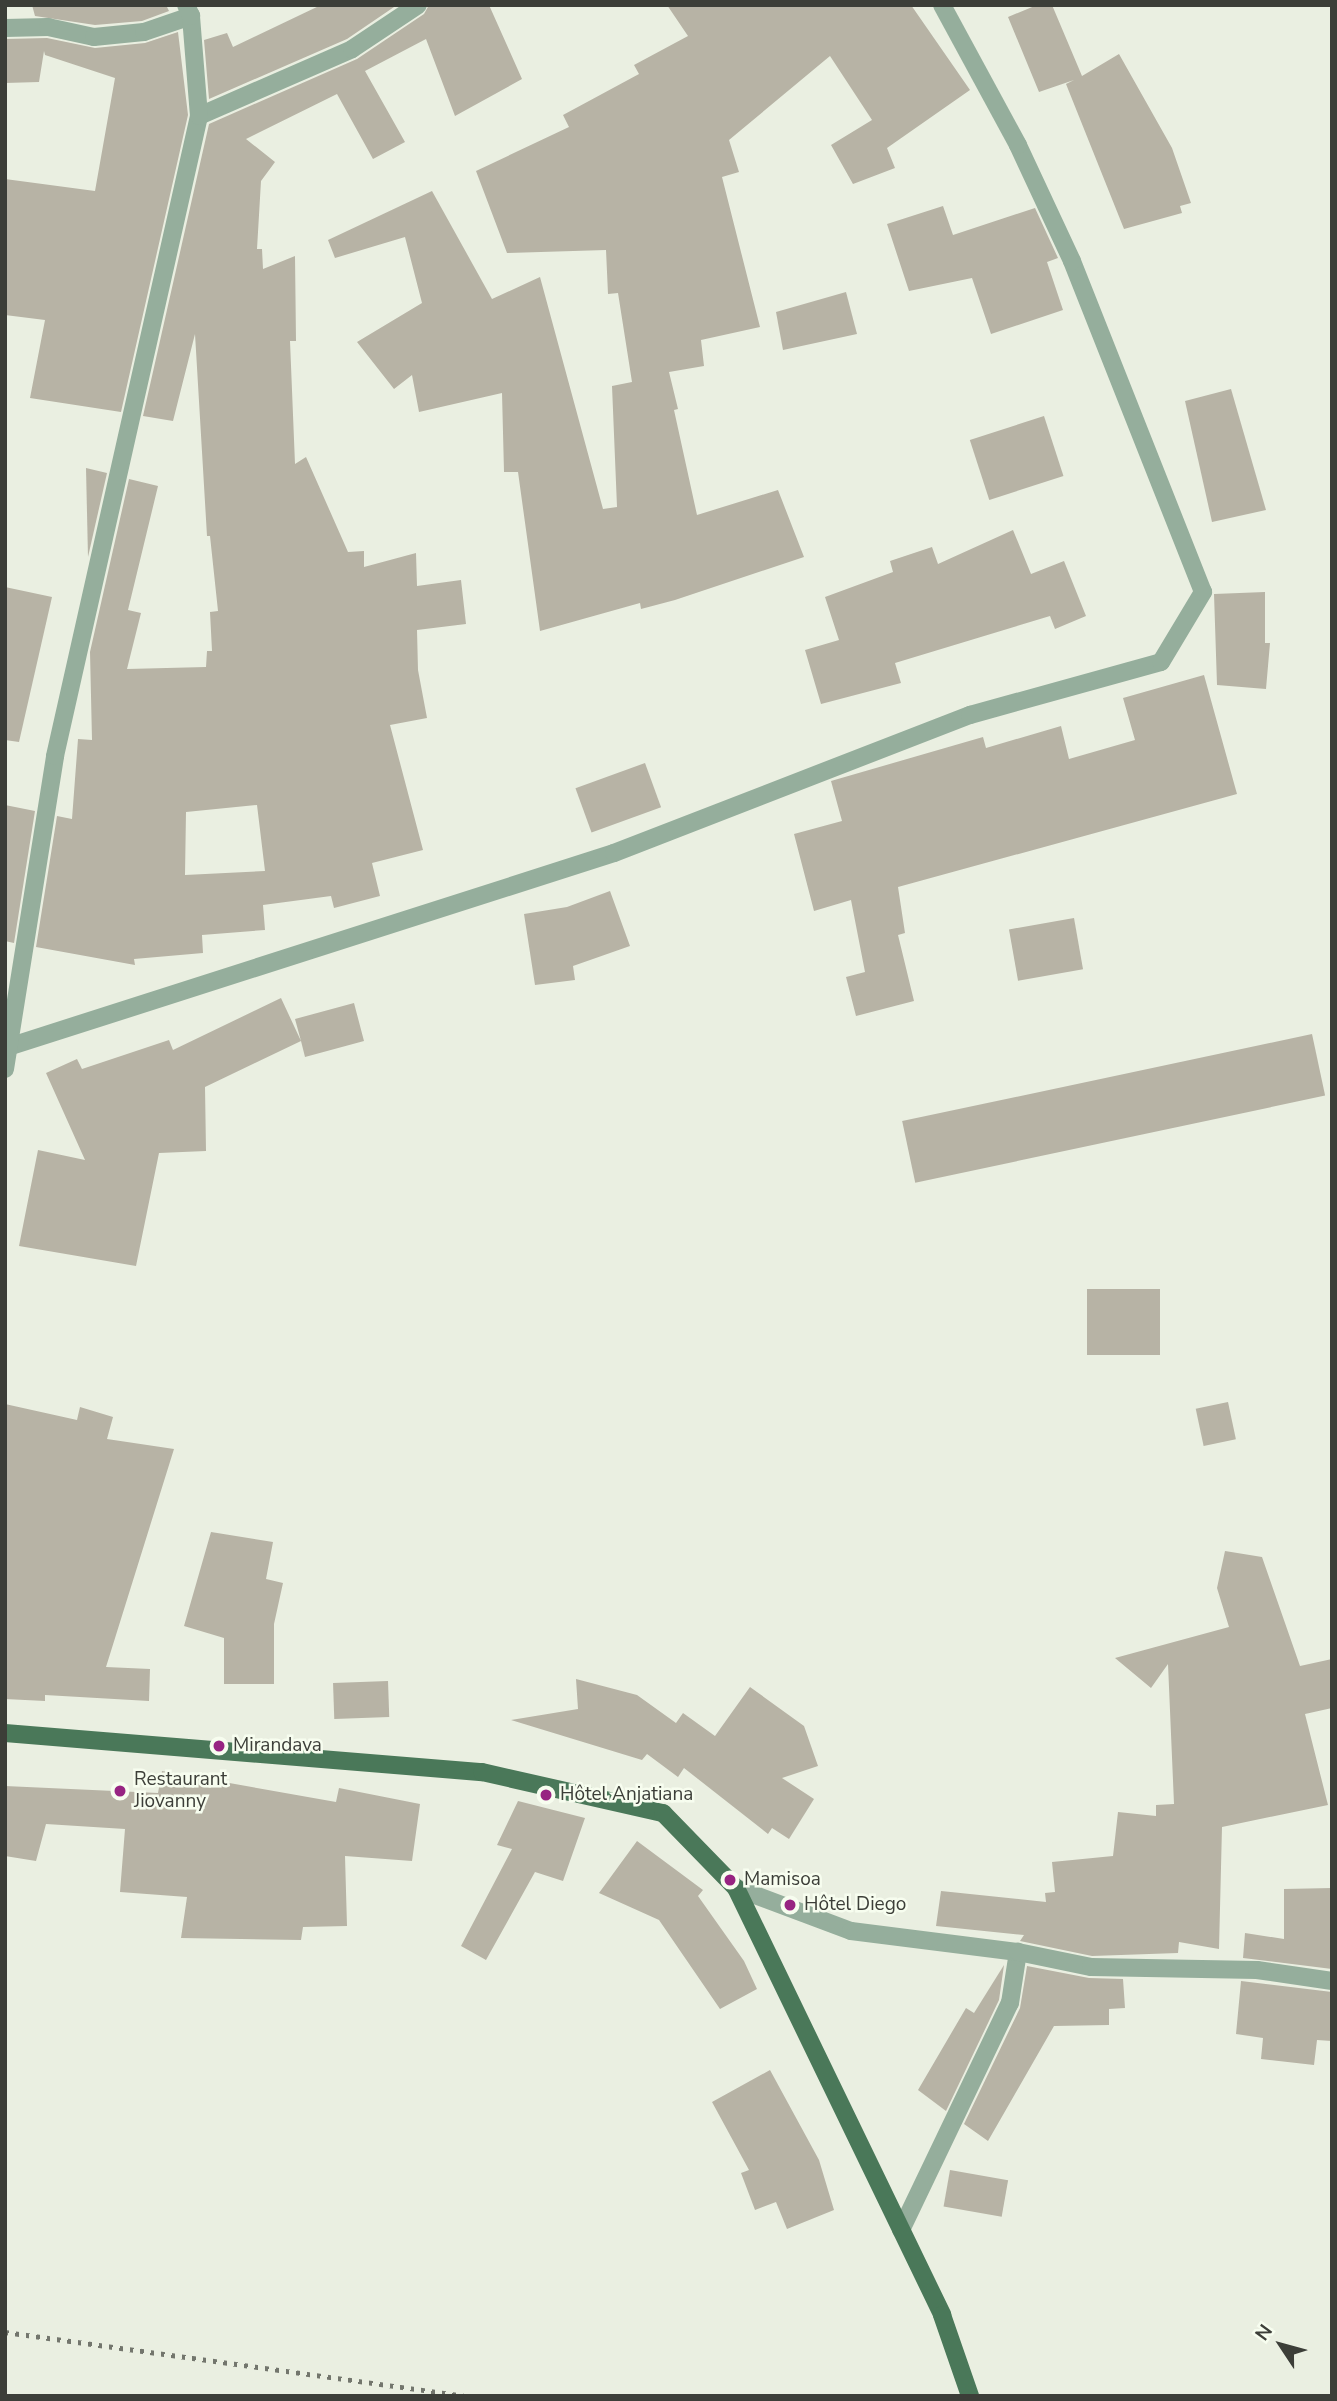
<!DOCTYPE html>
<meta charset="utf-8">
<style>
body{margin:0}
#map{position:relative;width:1337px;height:2401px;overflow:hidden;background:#eaefe1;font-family:"Nunito Sans",sans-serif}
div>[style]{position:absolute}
.building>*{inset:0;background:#b7b3a5;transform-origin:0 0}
.minor>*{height:18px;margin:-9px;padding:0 9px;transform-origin:9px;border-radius:9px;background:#95ae9c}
.tertiary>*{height:18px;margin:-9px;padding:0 9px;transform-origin:9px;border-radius:9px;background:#95ae9c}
.primary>*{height:18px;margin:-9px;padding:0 9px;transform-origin:9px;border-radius:9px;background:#4a7859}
.rail>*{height:5px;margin-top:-2.5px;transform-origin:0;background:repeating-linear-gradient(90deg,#73766d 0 3.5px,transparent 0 10.5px)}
.dots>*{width:19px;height:19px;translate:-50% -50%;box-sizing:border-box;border:4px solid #f7fdef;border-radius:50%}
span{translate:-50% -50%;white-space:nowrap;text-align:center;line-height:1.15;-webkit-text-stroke:5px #f7fdef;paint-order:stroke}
.poi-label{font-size:19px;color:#3c3e38}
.left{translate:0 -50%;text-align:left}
.frame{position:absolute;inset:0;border:7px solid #3c3e38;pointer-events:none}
.north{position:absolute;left:1246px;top:2310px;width:70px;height:70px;-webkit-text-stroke:5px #f7fdef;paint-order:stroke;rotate:306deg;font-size:19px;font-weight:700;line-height:28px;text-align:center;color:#3c3e38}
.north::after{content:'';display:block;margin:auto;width:24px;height:32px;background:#3c3e38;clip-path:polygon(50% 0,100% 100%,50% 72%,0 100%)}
</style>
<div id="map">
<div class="building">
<i style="clip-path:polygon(32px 5px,166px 5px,169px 11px,142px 21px,95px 25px,35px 16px)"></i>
<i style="clip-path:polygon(321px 5px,397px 5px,347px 39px,209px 99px,204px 40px,227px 33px,233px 47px)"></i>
<i style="clip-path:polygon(evenodd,429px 5px,489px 5px,522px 79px,455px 116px,426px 39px,365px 71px,405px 142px,373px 159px,337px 94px,246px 139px,275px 162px,261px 181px,257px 249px,262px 249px,263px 269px,295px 256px,296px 341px,290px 341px,295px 464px,306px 457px,348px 552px,364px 551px,364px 567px,416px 553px,417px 586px,461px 580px,466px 624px,417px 630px,418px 670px,427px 718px,390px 725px,423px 850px,372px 863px,380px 896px,334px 908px,331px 896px,263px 905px,265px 930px,202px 935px,203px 953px,134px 959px,135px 965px,36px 947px,57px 816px,72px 819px,78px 739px,92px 740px,90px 652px,129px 479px,158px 486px,128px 610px,141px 613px,127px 669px,206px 667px,207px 651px,212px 651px,210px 612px,218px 611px,210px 536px,207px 536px,195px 334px,173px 421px,143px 416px,209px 124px,357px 59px,424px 14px,429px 5px,257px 805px,265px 871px,185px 875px,186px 812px,257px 805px)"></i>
<i style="clip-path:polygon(667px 5px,911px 5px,970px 90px,887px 148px,895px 168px,853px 184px,831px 145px,872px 120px,830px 56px,729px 140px,739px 172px,722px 177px,760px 327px,701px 340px,704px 366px,669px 372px,678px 409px,674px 410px,697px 515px,778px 490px,804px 557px,675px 600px,641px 609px,640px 603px,540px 631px,518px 472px,504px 472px,502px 393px,419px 412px,412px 375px,394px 389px,357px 342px,422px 303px,405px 237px,335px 258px,328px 240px,432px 191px,492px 299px,540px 277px,603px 509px,617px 507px,612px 386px,632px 382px,618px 293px,608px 294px,606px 250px,507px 253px,476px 171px,569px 127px,563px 115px,639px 74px,634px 65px,688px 36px)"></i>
<i style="clip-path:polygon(1037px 5px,1052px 5px,1082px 76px,1119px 54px,1172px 148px,1191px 203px,1180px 206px,1182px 213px,1124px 229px,1066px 84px,1074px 80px,1039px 92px,1008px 17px)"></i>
<i style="clip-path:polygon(178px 32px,188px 115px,121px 412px,30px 398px,45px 320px,5px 315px,5px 179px,95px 191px,115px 78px,45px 55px,44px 51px,39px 82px,5px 83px,5px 39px,47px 38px,95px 48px,145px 43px)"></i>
<i style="clip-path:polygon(943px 206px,953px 235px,1035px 208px,1058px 258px,1047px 262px,1063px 310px,991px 334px,972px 278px,909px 291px,887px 224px)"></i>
<i style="clip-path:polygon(846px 292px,857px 334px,783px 350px,776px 312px)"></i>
<i style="clip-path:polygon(1231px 389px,1266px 510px,1212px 522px,1185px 401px)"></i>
<i style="left:1044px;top:416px;width:63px;height:78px;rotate:72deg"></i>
<i style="clip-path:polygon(86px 468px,107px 473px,88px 557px)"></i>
<i style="clip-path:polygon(1013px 530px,1031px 574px,1064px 561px,1086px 616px,1055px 629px,1050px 616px,895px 663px,901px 683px,821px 704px,805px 650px,839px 640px,825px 597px,893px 572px,890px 561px,932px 547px,938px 564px)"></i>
<i style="clip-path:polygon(5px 587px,52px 597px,19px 742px,5px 740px)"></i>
<i style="clip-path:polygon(1265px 592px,1265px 643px,1270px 643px,1266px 689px,1217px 685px,1214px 594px)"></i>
<i style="clip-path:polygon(1204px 675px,1237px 794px,898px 887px,905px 933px,898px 935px,914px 1001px,856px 1016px,846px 977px,865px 972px,851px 900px,814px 911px,794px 834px,842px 821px,831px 781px,983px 737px,986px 748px,1061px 726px,1069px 759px,1135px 740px,1123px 698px)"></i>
<i style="left:645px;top:763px;width:47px;height:74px;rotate:70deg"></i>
<i style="clip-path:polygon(5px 805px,35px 811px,14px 943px,5px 941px)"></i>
<i style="clip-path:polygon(610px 891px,630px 946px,573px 966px,575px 980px,535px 985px,524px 914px,567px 907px)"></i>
<i style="left:1074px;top:918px;width:52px;height:66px;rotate:80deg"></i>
<i style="clip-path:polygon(281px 998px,301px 1041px,295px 1019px,354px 1003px,364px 1041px,305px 1057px,301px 1041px,205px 1087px,206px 1151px,159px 1153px,136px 1266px,19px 1246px,38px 1150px,85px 1160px,46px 1073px,77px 1059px,82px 1069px,169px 1040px,173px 1050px)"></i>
<i style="left:1312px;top:1034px;width:63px;height:419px;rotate:78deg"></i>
<i style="left:1160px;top:1289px;width:66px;height:73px;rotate:90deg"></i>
<i style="left:1228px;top:1402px;width:38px;height:33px;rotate:78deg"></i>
<i style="clip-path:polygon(5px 1404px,77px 1420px,80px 1407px,113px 1417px,107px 1439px,174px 1449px,106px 1667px,150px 1669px,149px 1701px,45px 1695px,45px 1701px,5px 1699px)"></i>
<i style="clip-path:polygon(211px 1532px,273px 1542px,266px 1579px,283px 1583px,274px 1624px,274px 1684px,224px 1684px,224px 1638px,184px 1626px)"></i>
<i style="clip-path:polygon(1225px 1551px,1262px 1557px,1300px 1666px,1332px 1659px,1332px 1708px,1305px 1714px,1328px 1805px,1222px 1827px,1219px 1949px,1179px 1942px,1178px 1953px,1092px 1956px,1020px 1941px,1024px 1935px,936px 1926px,941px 1891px,1046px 1902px,1045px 1893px,1055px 1892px,1052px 1862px,1113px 1856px,1118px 1812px,1156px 1816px,1156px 1805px,1174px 1804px,1168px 1664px,1151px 1688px,1115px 1658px,1229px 1627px,1217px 1588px)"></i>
<i style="clip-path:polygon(576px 1679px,637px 1695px,676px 1723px,683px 1713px,715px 1736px,750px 1687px,804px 1726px,818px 1766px,782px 1778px,814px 1799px,789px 1839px,772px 1828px,768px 1834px,684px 1768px,678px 1777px,647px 1754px,642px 1760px,511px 1720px,578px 1709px)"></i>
<i style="left:388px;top:1681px;width:36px;height:55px;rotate:88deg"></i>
<i style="clip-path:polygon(162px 1771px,336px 1802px,339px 1788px,420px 1804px,412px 1861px,345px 1856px,347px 1926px,303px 1927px,301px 1940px,181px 1938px,187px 1897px,120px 1892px,125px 1829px,46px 1824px,36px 1861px,5px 1856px,5px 1786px,158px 1793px)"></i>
<i style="clip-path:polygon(518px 1801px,585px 1818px,563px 1881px,535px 1872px,486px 1960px,461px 1946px,512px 1849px,497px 1845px)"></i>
<i style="clip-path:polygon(637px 1841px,703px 1890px,698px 1896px,744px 1961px,757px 1989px,720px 2009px,659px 1920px,599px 1893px)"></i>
<i style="clip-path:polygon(1332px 1888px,1332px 1969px,1243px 1958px,1245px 1933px,1284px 1939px,1284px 1889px)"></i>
<i style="clip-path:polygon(1004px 1965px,999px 2000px,946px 2111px,918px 2090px,966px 2008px,974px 2013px)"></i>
<i style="clip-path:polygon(1027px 1966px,1089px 1978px,1123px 1979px,1125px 2008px,1109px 2009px,1109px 2025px,1054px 2026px,988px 2141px,964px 2124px,1020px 2008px)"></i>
<i style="clip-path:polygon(1241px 1981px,1332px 1992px,1332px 2041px,1317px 2040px,1314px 2065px,1261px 2059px,1263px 2038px,1236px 2034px)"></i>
<i style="clip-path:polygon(770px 2070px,819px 2160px,834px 2210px,787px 2229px,776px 2202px,755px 2210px,741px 2173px,749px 2170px,712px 2102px)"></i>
<i style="left:950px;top:2170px;width:59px;height:37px;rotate:10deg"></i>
</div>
<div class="minor">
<i style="left:5px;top:28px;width:43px;rotate:-1.3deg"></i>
<i style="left:48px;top:27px;width:47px;rotate:12.3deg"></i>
<i style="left:94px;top:37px;width:50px;rotate:-5.7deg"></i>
<i style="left:144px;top:32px;width:50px;rotate:-18.8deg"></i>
<i style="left:199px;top:116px;width:167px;rotate:-23.6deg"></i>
<i style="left:352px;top:49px;width:79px;rotate:-33.7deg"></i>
<i style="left:5px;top:1048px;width:639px;rotate:-17.75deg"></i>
<i style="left:614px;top:853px;width:382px;rotate:-21.2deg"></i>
<i style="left:970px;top:715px;width:198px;rotate:-15.5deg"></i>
<i style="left:1161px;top:662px;width:82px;rotate:-59deg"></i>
<i style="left:1203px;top:592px;width:356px;rotate:-111.6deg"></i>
<i style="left:1072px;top:261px;width:128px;rotate:-115deg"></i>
<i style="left:1018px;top:145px;width:159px;rotate:-118.5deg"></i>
<i style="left:5px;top:1069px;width:317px;rotate:-80.9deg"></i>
<i style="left:55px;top:756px;width:656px;rotate:-77.32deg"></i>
<i style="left:199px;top:116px;width:100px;rotate:-94.6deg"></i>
<i style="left:191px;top:16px;width:12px;rotate:-114deg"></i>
<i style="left:901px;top:2230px;width:252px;rotate:-64.4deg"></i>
<i style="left:1010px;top:2003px;width:52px;rotate:-81.1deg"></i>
</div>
<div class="tertiary">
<i style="left:736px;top:1888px;width:123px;rotate:20.5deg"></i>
<i style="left:851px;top:1931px;width:168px;rotate:7.2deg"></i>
<i style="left:1018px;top:1952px;width:75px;rotate:11.6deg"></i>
<i style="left:1091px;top:1967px;width:166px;rotate:1deg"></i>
<i style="left:1257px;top:1970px;width:76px;rotate:8.3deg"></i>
</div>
<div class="primary">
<i style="left:5px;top:1733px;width:479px;rotate:4.7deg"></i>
<i style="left:482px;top:1772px;width:186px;rotate:12.8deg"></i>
<i style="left:663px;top:1813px;width:105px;rotate:45.8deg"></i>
<i style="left:736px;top:1888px;width:474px;rotate:64.2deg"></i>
<i style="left:942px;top:2315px;width:86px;rotate:70.9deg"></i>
</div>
<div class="rail">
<i style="left:5px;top:2332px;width:463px;rotate:7.9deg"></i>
</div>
<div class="dots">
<i style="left:219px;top:1746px;background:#972482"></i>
<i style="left:120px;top:1791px;background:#972482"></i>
<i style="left:546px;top:1795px;background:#972482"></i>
<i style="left:730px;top:1880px;background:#972482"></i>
<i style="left:790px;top:1905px;background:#972482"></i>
</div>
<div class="poi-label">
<span class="left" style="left:233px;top:1746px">Mirandava</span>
<span class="left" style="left:134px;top:1791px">Restaurant<br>Jiovanny</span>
<span class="left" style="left:560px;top:1795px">Hôtel Anjatiana</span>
<span class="left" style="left:744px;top:1880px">Mamisoa</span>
<span class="left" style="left:804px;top:1905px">Hôtel Diego</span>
</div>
<div class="frame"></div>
<div class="north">N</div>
</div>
